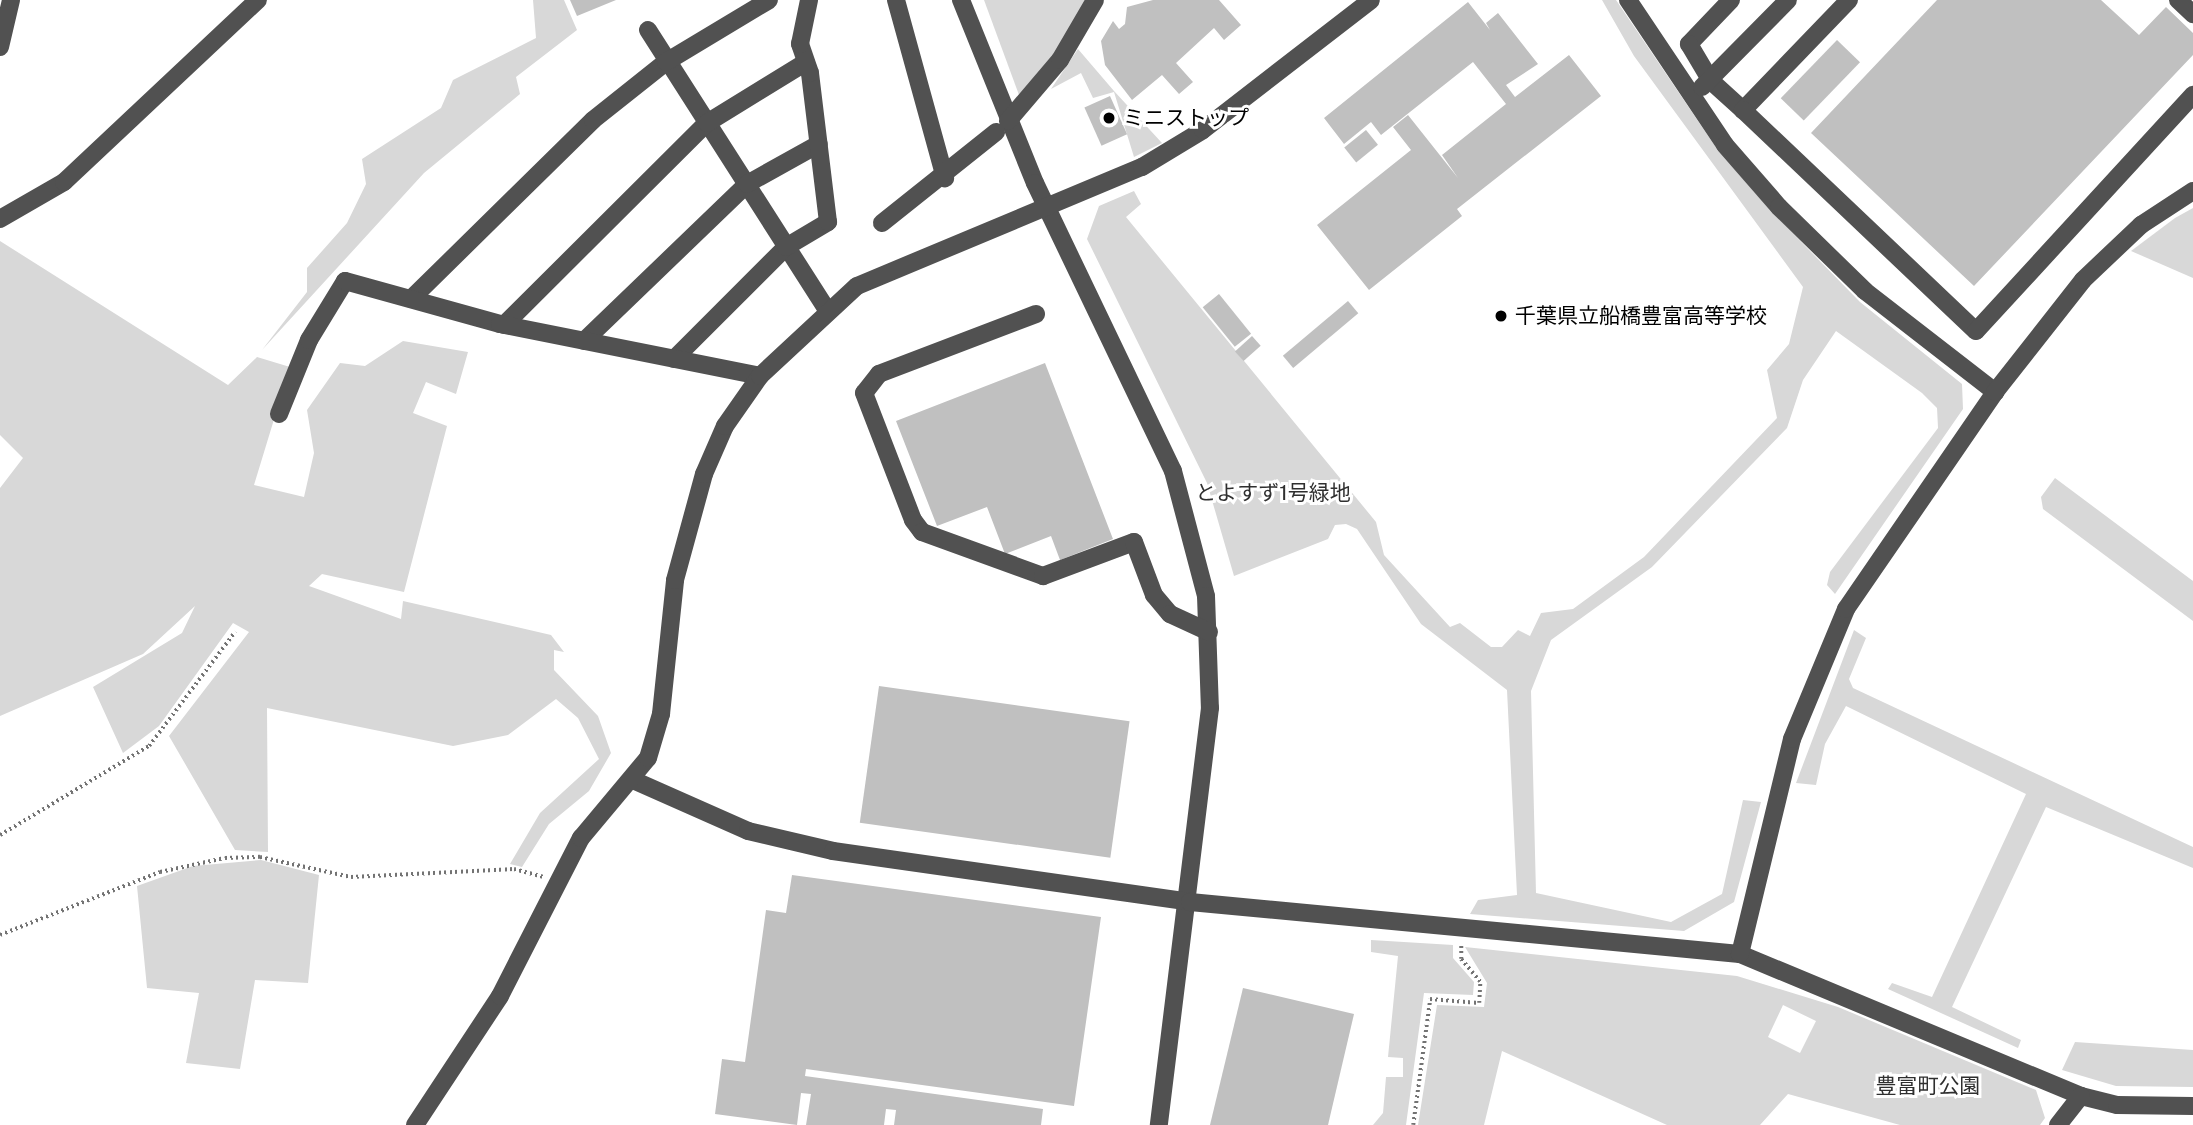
<!DOCTYPE html>
<meta charset="utf-8">
<style>
body{margin:0}
#map{position:relative;width:2193px;height:1125px;overflow:hidden;background:#fff;font-family:"Public Sans","Noto Sans JP",sans-serif}
div>[style]{position:absolute}
.green>*{inset:0;background:#d8d8d8}
.building>*{inset:0;background:#c0c0c0;transform-origin:0 0}
.path>*{height:3.5px;margin-top:-1.75px;transform-origin:0;background:repeating-linear-gradient(90deg,#737373 0 2px,transparent 0 5.5px)}
.minor>*{height:18px;margin:-9px;padding:0 9px;transform-origin:9px;border-radius:9px;background:#515151}
.dots>*{width:19px;height:19px;translate:-50% -50%;box-sizing:border-box;border:4px solid #fff;border-radius:50%}
span{translate:-50% -50%;white-space:nowrap;text-align:center;line-height:1.15;-webkit-text-stroke:6px #fff;paint-order:stroke}
.poi-label{font-size:21px;color:#000}
.left{translate:0 -50%;text-align:left}
.park-label{font-size:21px;color:#2f2f2f}
</style>
<div id="map">
<div class="green">
<i style="clip-path:polygon(533px 0,564px 0,577px 30px,516px 77px,520px 94px,424px 173px,262px 350px,307px 292px,307px 268px,347px 223px,366px 184px,362px 159px,441px 108px,453px 80px,536px 38px)"></i>
<i style="clip-path:polygon(984px 0,1086px 0,1054px 54px,1019px 95px)"></i>
<i style="clip-path:polygon(1602px 0,1616px 0,1719px 152px,1773px 213px,1860px 302px,1962px 384px,1963px 409px,1835px 594px,1827px 585px,1830px 572px,1938px 428px,1937px 408px,1922px 393px,1836px 331px,1803px 380px,1787px 428px,1652px 567px,1551px 640px,1531px 691px,1536px 893px,1671px 922px,1722px 894px,1743px 800px,1761px 802px,1734px 902px,1684px 931px,1470px 914px,1478px 900px,1517px 895px,1507px 690px,1421px 624px,1357px 529px,1346px 524px,1335px 525px,1328px 539px,1234px 576px,1207px 483px,1087px 239px,1099px 206px,1134px 191px,1141px 204px,1126px 217px,1376px 522px,1384px 555px,1450px 627px,1460px 623px,1491px 647px,1502px 647px,1518px 630px,1530px 636px,1541px 613px,1573px 609px,1644px 557px,1777px 418px,1767px 370px,1789px 344px,1803px 287px,1634px 56px)"></i>
<i style="clip-path:polygon(1078px 49px,1114px 91px,1162px 143px,1134px 157px,1114px 92px,1093px 98px,1081px 73px,1051px 89px)"></i>
<i style="clip-path:polygon(2193px 208px,2193px 278px,2131px 251px,2175px 218px)"></i>
<i style="clip-path:polygon(0 241px,228px 385px,257px 357px,290px 367px,254px 485px,304px 497px,314px 453px,307px 410px,340px 363px,365px 366px,403px 341px,468px 352px,456px 394px,426px 382px,413px 413px,447px 426px,404px 592px,322px 574px,309px 586px,401px 619px,403px 601px,551px 635px,564px 652px,554px 650px,554px 670px,598px 716px,611px 753px,589px 791px,549px 824px,522px 867px,510px 864px,540px 813px,599px 759px,578px 718px,556px 699px,508px 735px,453px 746px,267px 708px,268px 852px,235px 850px,169px 736px,249px 632px,233px 623px,159px 726px,123px 753px,93px 687px,182px 633px,195px 606px,143px 654px,0 716px,0 488px,23px 458px,0 435px)"></i>
<i style="clip-path:polygon(2055px 478px,2193px 581px,2193px 621px,2043px 509px,2041px 497px)"></i>
<i style="clip-path:polygon(1854px 630px,1866px 638px,1849px 679px,1853px 688px,2193px 847px,2193px 868px,2046px 807px,1952px 1007px,2021px 1040px,2018px 1048px,1888px 989px,1892px 983px,1932px 997px,2026px 794px,1846px 706px,1825px 744px,1816px 785px,1796px 783px)"></i>
<i style="clip-path:polygon(261px 860px,319px 875px,308px 983px,255px 980px,240px 1069px,186px 1063px,199px 993px,147px 988px,137px 886px,193px 866px)"></i>
<i style="clip-path:polygon(1371px 940px,1453px 945px,1453px 958px,1474px 982px,1473px 995px,1424px 993px,1406px 1125px,1373px 1125px,1383px 1113px,1386px 1077px,1403px 1077px,1403px 1058px,1388px 1057px,1398px 956px,1371px 952px)"></i>
<i style="clip-path:polygon(evenodd,1465px 947px,1737px 976px,1838px 1007px,2036px 1090px,2045px 1118px,2040px 1125px,1900px 1125px,1788px 1094px,1760px 1125px,1667px 1125px,1502px 1051px,1484px 1125px,1418px 1125px,1437px 1005px,1484px 1007px,1487px 983px,1465px 947px,1783px 1005px,1816px 1021px,1800px 1053px,1768px 1037px,1783px 1005px)"></i>
<i style="clip-path:polygon(2075px 1042px,2193px 1050px,2193px 1087px,2116px 1086px,2062px 1070px)"></i>
</div>
<div class="building">
<i style="clip-path:polygon(570px 0,616px 0,577px 16px)"></i>
<i style="clip-path:polygon(1153px 0,1219px 0,1241px 25px,1224px 40px,1214px 28px,1176px 63px,1193px 82px,1179px 94px,1162px 75px,1132px 100px,1105px 65px,1101px 41px,1113px 21px,1119px 29px,1125px 24px,1127px 7px)"></i>
<i style="clip-path:polygon(1937px 0,2101px 0,2139px 35px,2166px 7px,2193px 33px,2193px 55px,1974px 286px,1811px 133px)"></i>
<i style="clip-path:polygon(1468px 2px,1490px 30px,1486px 23px,1498px 13px,1538px 64px,1506px 85px,1515px 97px,1569px 55px,1601px 96px,1457px 209px,1462px 216px,1369px 290px,1317px 225px,1411px 150px,1393px 127px,1408px 115px,1458px 178px,1442px 155px,1506px 104px,1473px 62px,1381px 135px,1371px 122px,1344px 144px,1324px 118px)"></i>
<i style="left:1837px;top:40px;width:32px;height:81px;rotate:44deg"></i>
<i style="left:1110px;top:96px;width:42px;height:28px;rotate:66deg"></i>
<i style="left:1366px;top:130px;width:19px;height:28px;rotate:51deg"></i>
<i style="left:1219px;top:294px;width:51px;height:21px;rotate:51deg"></i>
<i style="left:1348px;top:301px;width:16px;height:85px;rotate:50deg"></i>
<i style="left:1252px;top:336px;width:13px;height:23px;rotate:48deg"></i>
<i style="clip-path:polygon(1045px 363px,1113px 539px,1060px 560px,1051px 536px,1005px 554px,987px 507px,937px 526px,896px 421px)"></i>
<i style="left:879px;top:686px;width:253px;height:138px;rotate:8deg"></i>
<i style="clip-path:polygon(792px 875px,1101px 917px,1074px 1106px,806px 1069px,805px 1076px,1043px 1109px,1041px 1125px,894px 1125px,896px 1110px,886px 1109px,884px 1125px,806px 1125px,811px 1094px,801px 1093px,797px 1125px,715px 1114px,722px 1059px,745px 1062px,766px 910px,786px 913px)"></i>
<i style="clip-path:polygon(1243px 988px,1354px 1014px,1328px 1125px,1210px 1125px)"></i>
</div>
<div class="path">
<i style="left:0;top:835px;width:174px;rotate:-30.9deg"></i>
<i style="left:149px;top:746px;width:143px;rotate:-53deg"></i>
<i style="left:0;top:935px;width:172px;rotate:-21.5deg"></i>
<i style="left:160px;top:872px;width:66px;rotate:-12.2deg"></i>
<i style="left:225px;top:858px;width:35px;rotate:-2deg"></i>
<i style="left:260px;top:857px;width:93px;rotate:12.4deg"></i>
<i style="left:351px;top:877px;width:163px;rotate:-2.8deg"></i>
<i style="left:514px;top:869px;width:30px;rotate:15deg"></i>
<i style="left:1413px;top:1125px;width:127px;rotate:-82.3deg"></i>
<i style="left:1430px;top:999px;width:49px;rotate:4.7deg"></i>
<i style="left:1479px;top:1003px;width:21px;rotate:-87deg"></i>
<i style="left:1480px;top:982px;width:30px;rotate:-130deg"></i>
<i style="left:1461px;top:959px;width:16px;rotate:-90deg"></i>
</div>
<div class="minor">
<i style="left:896px;top:0;width:185px;rotate:74.6deg"></i>
<i style="left:961px;top:0;width:197px;rotate:68deg"></i>
<i style="left:1035px;top:183px;width:319px;rotate:64.4deg"></i>
<i style="left:1173px;top:471px;width:129px;rotate:75.2deg"></i>
<i style="left:1206px;top:596px;width:112px;rotate:88deg"></i>
<i style="left:1210px;top:708px;width:420px;rotate:97deg"></i>
<i style="left:1628px;top:0;width:174px;rotate:56.2deg"></i>
<i style="left:1725px;top:145px;width:82px;rotate:48.9deg"></i>
<i style="left:1779px;top:207px;width:120px;rotate:44.3deg"></i>
<i style="left:1865px;top:291px;width:165px;rotate:37.8deg"></i>
<i style="left:1731px;top:0;width:61px;rotate:133.7deg"></i>
<i style="left:1689px;top:44px;width:43px;rotate:59.3deg"></i>
<i style="left:1711px;top:81px;width:43px;rotate:42.2deg"></i>
<i style="left:1849px;top:0;width:153px;rotate:133.9deg"></i>
<i style="left:1743px;top:110px;width:321px;rotate:43.5deg"></i>
<i style="left:1976px;top:331px;width:321px;rotate:-47.4deg"></i>
<i style="left:2178px;top:0;width:21px;rotate:43deg"></i>
<i style="left:648px;top:30px;width:334px;rotate:57.4deg"></i>
<i style="left:0;top:47px;width:48px;rotate:-76.8deg"></i>
<i style="left:1702px;top:87px;width:122px;rotate:-45.3deg"></i>
<i style="left:1008px;top:121px;width:80px;rotate:-49.6deg"></i>
<i style="left:1060px;top:60px;width:69px;rotate:-59.7deg"></i>
<i style="left:0;top:219px;width:74px;rotate:-30deg"></i>
<i style="left:64px;top:182px;width:266px;rotate:-43.2deg"></i>
<i style="left:882px;top:223px;width:146px;rotate:-38.6deg"></i>
<i style="left:411px;top:299px;width:255px;rotate:-44.5deg"></i>
<i style="left:593px;top:120px;width:93px;rotate:-38.5deg"></i>
<i style="left:666px;top:62px;width:120px;rotate:-31deg"></i>
<i style="left:1036px;top:314px;width:168px;rotate:159.1deg"></i>
<i style="left:879px;top:374px;width:24px;rotate:128deg"></i>
<i style="left:864px;top:393px;width:136px;rotate:68.9deg"></i>
<i style="left:913px;top:520px;width:15px;rotate:53deg"></i>
<i style="left:922px;top:532px;width:129px;rotate:20deg"></i>
<i style="left:1043px;top:576px;width:97px;rotate:-20.5deg"></i>
<i style="left:1134px;top:542px;width:57px;rotate:69.3deg"></i>
<i style="left:1154px;top:595px;width:25px;rotate:50deg"></i>
<i style="left:1170px;top:614px;width:43px;rotate:24.8deg"></i>
<i style="left:504px;top:325px;width:286px;rotate:-44.9deg"></i>
<i style="left:707px;top:123px;width:116px;rotate:-31.6deg"></i>
<i style="left:584px;top:341px;width:226px;rotate:-43.9deg"></i>
<i style="left:747px;top:184px;width:82px;rotate:-29.1deg"></i>
<i style="left:674px;top:359px;width:158px;rotate:-45deg"></i>
<i style="left:786px;top:247px;width:49px;rotate:-30.8deg"></i>
<i style="left:828px;top:222px;width:150px;rotate:-96.9deg"></i>
<i style="left:810px;top:73px;width:31px;rotate:-109deg"></i>
<i style="left:800px;top:44px;width:45px;rotate:-78.4deg"></i>
<i style="left:279px;top:414px;width:80px;rotate:-67.9deg"></i>
<i style="left:309px;top:340px;width:69px;rotate:-58.6deg"></i>
<i style="left:345px;top:281px;width:161px;rotate:15.5deg"></i>
<i style="left:500px;top:324px;width:265px;rotate:11.3deg"></i>
<i style="left:633px;top:780px;width:126px;rotate:23.9deg"></i>
<i style="left:748px;top:831px;width:87px;rotate:13.2deg"></i>
<i style="left:833px;top:851px;width:361px;rotate:8.1deg"></i>
<i style="left:1190px;top:902px;width:552px;rotate:5.4deg"></i>
<i style="left:1740px;top:954px;width:369px;rotate:22.6deg"></i>
<i style="left:2081px;top:1096px;width:37px;rotate:14deg"></i>
<i style="left:2117px;top:1105px;width:76px;rotate:0.8deg"></i>
<i style="left:1740px;top:954px;width:221px;rotate:-76.4deg"></i>
<i style="left:1792px;top:739px;width:141px;rotate:-67.4deg"></i>
<i style="left:1846px;top:609px;width:263px;rotate:-55.5deg"></i>
<i style="left:1995px;top:392px;width:142px;rotate:-51.8deg"></i>
<i style="left:2083px;top:280px;width:80px;rotate:-43.5deg"></i>
<i style="left:2141px;top:225px;width:62px;rotate:-33.2deg"></i>
<i style="left:415px;top:1125px;width:154px;rotate:-56.6deg"></i>
<i style="left:500px;top:996px;width:178px;rotate:-62.9deg"></i>
<i style="left:581px;top:838px;width:104px;rotate:-50.1deg"></i>
<i style="left:648px;top:758px;width:46px;rotate:-73.5deg"></i>
<i style="left:661px;top:714px;width:135px;rotate:-84deg"></i>
<i style="left:675px;top:580px;width:110px;rotate:-74.7deg"></i>
<i style="left:704px;top:474px;width:52px;rotate:-66.4deg"></i>
<i style="left:725px;top:426px;width:61px;rotate:-55deg"></i>
<i style="left:760px;top:376px;width:132px;rotate:-42.9deg"></i>
<i style="left:857px;top:286px;width:309px;rotate:-22.7deg"></i>
<i style="left:1142px;top:167px;width:71px;rotate:-31.2deg"></i>
<i style="left:1203px;top:130px;width:212px;rotate:-37.7deg"></i>
<i style="left:2058px;top:1125px;width:37px;rotate:-52deg"></i>
</div>
<div class="dots">
<i style="left:1109px;top:118px;background:#000"></i>
<i style="left:1501px;top:316px;background:#000"></i>
</div>
<div class="poi-label">
<span class="left" style="left:1123px;top:118px">ミニストップ</span>
<span class="left" style="left:1515px;top:316px">千葉県立船橋豊富高等学校</span>
</div>
<div class="park-label">
<span style="left:1273px;top:493px">とよすず1号緑地</span>
<span style="left:1928px;top:1086px">豊富町公園</span>
</div>
</div>
